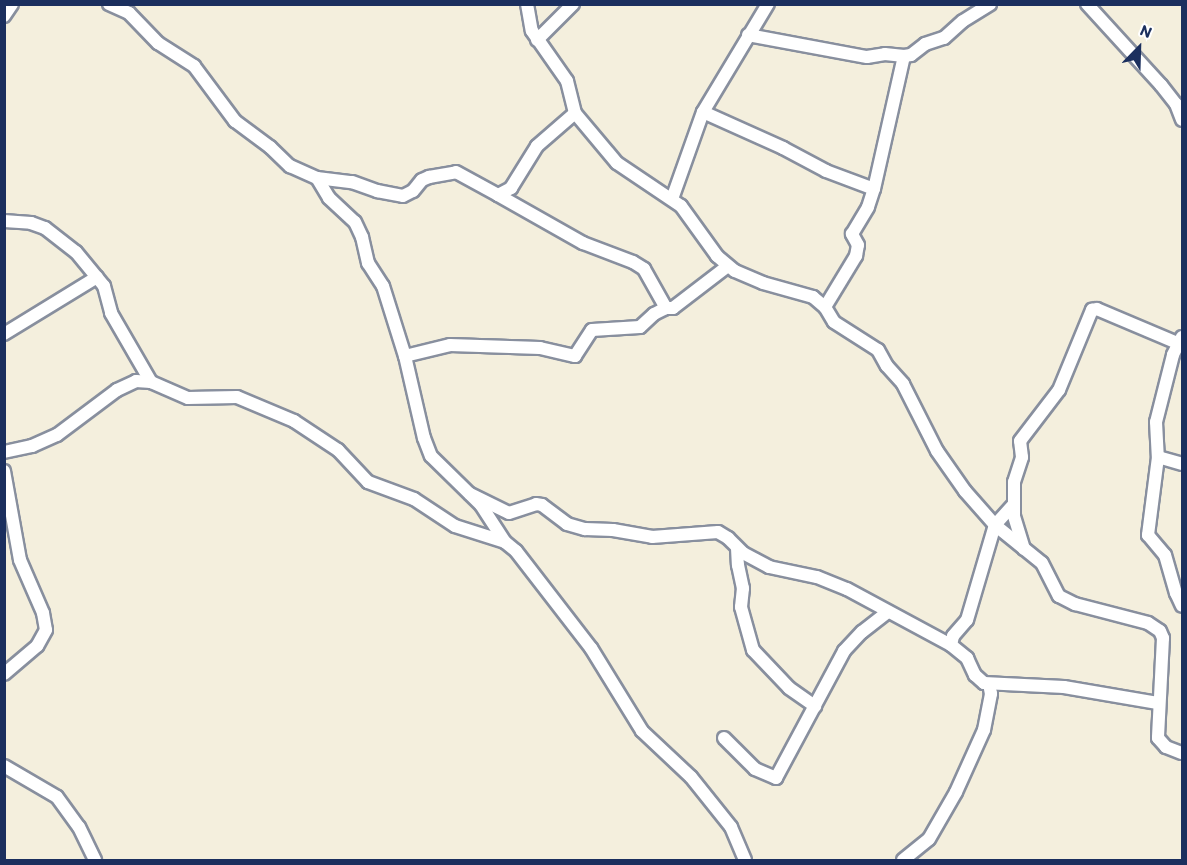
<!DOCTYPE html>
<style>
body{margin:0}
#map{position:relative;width:1187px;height:865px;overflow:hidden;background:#f4efdd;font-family:Itim,sans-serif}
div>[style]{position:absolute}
.roads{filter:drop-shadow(2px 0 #888f9e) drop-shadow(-2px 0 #888f9e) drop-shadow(0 2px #888f9e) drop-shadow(0 -2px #888f9e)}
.minor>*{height:12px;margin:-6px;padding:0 6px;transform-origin:6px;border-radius:6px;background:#fff}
span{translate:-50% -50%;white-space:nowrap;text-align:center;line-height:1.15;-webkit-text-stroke:6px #fff;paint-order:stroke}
.frame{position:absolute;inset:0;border:6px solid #1b2f5e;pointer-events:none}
.north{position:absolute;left:1109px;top:18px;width:60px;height:60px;-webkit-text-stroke:4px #fff;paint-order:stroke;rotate:23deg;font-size:16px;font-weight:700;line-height:24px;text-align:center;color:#1b2f5e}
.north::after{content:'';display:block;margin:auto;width:21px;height:27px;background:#1b2f5e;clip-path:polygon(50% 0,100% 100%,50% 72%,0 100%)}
</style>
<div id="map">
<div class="roads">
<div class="minor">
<i style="left:109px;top:4px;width:22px;rotate:24deg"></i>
<i style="left:129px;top:13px;width:42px;rotate:46deg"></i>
<i style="left:158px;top:43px;width:43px;rotate:32.6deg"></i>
<i style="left:194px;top:66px;width:69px;rotate:53.3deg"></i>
<i style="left:235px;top:121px;width:44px;rotate:36.6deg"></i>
<i style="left:270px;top:147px;width:28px;rotate:44deg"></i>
<i style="left:290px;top:166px;width:30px;rotate:24deg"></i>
<i style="left:317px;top:178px;width:35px;rotate:7deg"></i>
<i style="left:352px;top:182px;width:27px;rotate:20deg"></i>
<i style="left:377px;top:191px;width:26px;rotate:11deg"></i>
<i style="left:403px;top:196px;width:11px;rotate:-27deg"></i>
<i style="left:413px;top:191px;width:14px;rotate:-51deg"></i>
<i style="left:422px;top:180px;width:8px;rotate:-23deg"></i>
<i style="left:429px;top:177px;width:27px;rotate:-10deg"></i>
<i style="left:456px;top:172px;width:48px;rotate:28.7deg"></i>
<i style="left:498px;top:195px;width:15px;rotate:-28deg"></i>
<i style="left:511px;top:188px;width:49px;rotate:-58.2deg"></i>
<i style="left:537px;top:146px;width:50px;rotate:-41deg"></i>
<i style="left:527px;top:4px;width:27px;rotate:80deg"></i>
<i style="left:532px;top:31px;width:61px;rotate:55deg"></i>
<i style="left:567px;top:81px;width:33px;rotate:76deg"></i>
<i style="left:575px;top:113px;width:65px;rotate:50deg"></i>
<i style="left:617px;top:163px;width:77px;rotate:33.9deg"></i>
<i style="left:681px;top:206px;width:62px;rotate:54.2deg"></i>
<i style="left:717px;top:256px;width:23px;rotate:40deg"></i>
<i style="left:735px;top:271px;width:30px;rotate:23deg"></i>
<i style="left:763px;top:283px;width:52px;rotate:15.6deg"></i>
<i style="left:813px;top:297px;width:16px;rotate:40deg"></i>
<i style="left:825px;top:307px;width:17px;rotate:59deg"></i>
<i style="left:834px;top:322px;width:52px;rotate:32.5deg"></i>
<i style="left:878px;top:350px;width:18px;rotate:61deg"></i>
<i style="left:887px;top:366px;width:24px;rotate:48deg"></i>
<i style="left:903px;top:384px;width:75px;rotate:63.1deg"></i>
<i style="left:937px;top:451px;width:49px;rotate:55deg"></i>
<i style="left:965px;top:491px;width:45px;rotate:48.6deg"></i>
<i style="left:995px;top:525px;width:60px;rotate:39deg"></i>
<i style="left:1042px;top:563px;width:37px;rotate:63deg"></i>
<i style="left:1059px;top:596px;width:18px;rotate:27deg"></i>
<i style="left:1075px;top:604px;width:75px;rotate:14.6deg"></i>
<i style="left:1148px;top:623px;width:14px;rotate:34deg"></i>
<i style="left:1160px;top:631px;width:8px;rotate:67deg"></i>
<i style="left:1163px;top:638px;width:100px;rotate:92.9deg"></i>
<i style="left:1158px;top:738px;width:12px;rotate:48deg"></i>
<i style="left:1166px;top:747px;width:17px;rotate:21deg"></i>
<i style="left:1087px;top:4px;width:110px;rotate:47.6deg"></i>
<i style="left:1161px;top:85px;width:24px;rotate:52deg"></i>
<i style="left:1176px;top:104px;width:17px;rotate:69deg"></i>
<i style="left:4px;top:16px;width:14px;rotate:-56deg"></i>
<i style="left:748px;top:35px;width:121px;rotate:10.5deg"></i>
<i style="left:867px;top:57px;width:18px;rotate:-9deg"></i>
<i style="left:885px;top:54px;width:19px;rotate:6deg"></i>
<i style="left:904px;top:56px;width:7px;rotate:-8deg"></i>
<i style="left:911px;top:55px;width:18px;rotate:-38deg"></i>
<i style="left:925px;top:44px;width:20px;rotate:-18deg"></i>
<i style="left:944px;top:38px;width:25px;rotate:-42deg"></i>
<i style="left:963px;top:21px;width:32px;rotate:-32deg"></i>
<i style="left:537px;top:40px;width:51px;rotate:-45deg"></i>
<i style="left:703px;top:112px;width:88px;rotate:24.2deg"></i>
<i style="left:783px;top:148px;width:49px;rotate:28.1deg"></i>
<i style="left:826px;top:171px;width:51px;rotate:20.6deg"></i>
<i style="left:317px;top:178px;width:23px;rotate:59deg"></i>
<i style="left:329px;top:198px;width:35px;rotate:43deg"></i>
<i style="left:355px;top:222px;width:17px;rotate:65deg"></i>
<i style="left:362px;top:237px;width:27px;rotate:77deg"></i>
<i style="left:368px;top:263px;width:27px;rotate:57deg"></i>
<i style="left:383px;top:286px;width:73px;rotate:72.6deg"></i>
<i style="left:405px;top:356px;width:84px;rotate:77deg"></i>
<i style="left:424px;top:438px;width:19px;rotate:69deg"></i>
<i style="left:431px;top:456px;width:70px;rotate:44.4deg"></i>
<i style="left:481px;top:505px;width:44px;rotate:57deg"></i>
<i style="left:498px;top:195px;width:98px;rotate:29.5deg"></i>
<i style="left:583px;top:243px;width:53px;rotate:20.8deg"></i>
<i style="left:633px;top:262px;width:13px;rotate:32deg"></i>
<i style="left:644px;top:269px;width:45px;rotate:60.6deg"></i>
<i style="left:666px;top:308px;width:7px"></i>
<i style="left:673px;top:308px;width:69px;rotate:-37.4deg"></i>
<i style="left:672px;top:199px;width:92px;rotate:-70.4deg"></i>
<i style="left:703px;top:112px;width:126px;rotate:-59deg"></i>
<i style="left:4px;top:221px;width:27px;rotate:4deg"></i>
<i style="left:31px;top:223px;width:15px;rotate:20deg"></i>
<i style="left:45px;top:228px;width:39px;rotate:38deg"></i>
<i style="left:76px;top:252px;width:44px;rotate:50.5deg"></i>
<i style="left:104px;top:286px;width:28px;rotate:75deg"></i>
<i style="left:111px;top:313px;width:80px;rotate:59.9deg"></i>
<i style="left:825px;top:307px;width:60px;rotate:-58.7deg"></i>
<i style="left:856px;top:256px;width:11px;rotate:-80deg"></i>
<i style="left:858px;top:245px;width:13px;rotate:-119deg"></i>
<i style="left:852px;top:234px;width:31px;rotate:-59deg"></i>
<i style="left:868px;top:207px;width:19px;rotate:-72deg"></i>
<i style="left:874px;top:189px;width:136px;rotate:-77.3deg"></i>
<i style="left:4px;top:334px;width:109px;rotate:-31.5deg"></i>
<i style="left:1182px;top:337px;width:20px;rotate:117deg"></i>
<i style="left:1173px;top:355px;width:69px;rotate:104.2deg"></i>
<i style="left:1156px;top:422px;width:35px;rotate:87deg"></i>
<i style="left:1158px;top:457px;width:79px;rotate:97.3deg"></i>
<i style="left:1148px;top:535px;width:26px;rotate:50deg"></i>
<i style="left:1165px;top:555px;width:40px;rotate:74deg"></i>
<i style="left:1176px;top:593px;width:14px;rotate:65deg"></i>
<i style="left:405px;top:356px;width:46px;rotate:-13.7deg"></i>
<i style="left:450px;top:345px;width:90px;rotate:1.9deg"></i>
<i style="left:540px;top:348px;width:36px;rotate:13deg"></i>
<i style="left:575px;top:356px;width:31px;rotate:-57deg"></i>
<i style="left:592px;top:330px;width:48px;rotate:-3.6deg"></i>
<i style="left:640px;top:327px;width:19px;rotate:-43deg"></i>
<i style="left:654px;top:314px;width:13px;rotate:-27deg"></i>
<i style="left:4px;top:452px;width:29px;rotate:-12deg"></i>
<i style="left:32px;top:446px;width:27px;rotate:-24deg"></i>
<i style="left:57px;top:435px;width:75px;rotate:-36.9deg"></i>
<i style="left:117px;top:390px;width:21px;rotate:-25deg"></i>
<i style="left:136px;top:381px;width:15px;rotate:4deg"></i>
<i style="left:151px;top:382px;width:40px;rotate:23.4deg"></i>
<i style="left:188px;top:398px;width:49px;rotate:-1.2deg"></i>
<i style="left:237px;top:397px;width:62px;rotate:22.8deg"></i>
<i style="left:294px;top:421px;width:53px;rotate:33.4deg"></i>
<i style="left:338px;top:450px;width:44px;rotate:46.8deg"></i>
<i style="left:368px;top:482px;width:49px;rotate:20.3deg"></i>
<i style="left:414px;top:499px;width:49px;rotate:33.4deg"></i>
<i style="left:455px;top:526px;width:52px;rotate:17.7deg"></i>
<i style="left:505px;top:542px;width:14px;rotate:39deg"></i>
<i style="left:516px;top:551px;width:123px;rotate:52.3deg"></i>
<i style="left:591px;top:648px;width:97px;rotate:58.4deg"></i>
<i style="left:642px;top:731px;width:67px;rotate:43.2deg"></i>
<i style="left:691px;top:777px;width:64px;rotate:51.3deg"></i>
<i style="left:731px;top:827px;width:36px;rotate:67deg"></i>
<i style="left:1158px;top:457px;width:25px;rotate:16deg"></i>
<i style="left:4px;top:471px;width:90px;rotate:79.8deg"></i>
<i style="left:20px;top:560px;width:58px;rotate:66.5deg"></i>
<i style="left:43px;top:613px;width:17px;rotate:80deg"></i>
<i style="left:46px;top:630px;width:18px;rotate:119deg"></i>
<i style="left:37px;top:646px;width:43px;rotate:139.7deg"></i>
<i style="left:470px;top:494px;width:43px;rotate:26deg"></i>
<i style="left:509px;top:513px;width:28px;rotate:-18deg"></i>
<i style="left:536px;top:504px;width:6px;rotate:9deg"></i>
<i style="left:542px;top:505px;width:31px;rotate:37deg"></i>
<i style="left:567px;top:524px;width:19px;rotate:16deg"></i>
<i style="left:585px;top:529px;width:28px;rotate:2deg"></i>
<i style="left:613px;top:530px;width:40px;rotate:10deg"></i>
<i style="left:652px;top:537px;width:66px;rotate:-4.3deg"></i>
<i style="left:718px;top:532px;width:12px;rotate:31deg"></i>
<i style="left:728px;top:538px;width:21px;rotate:45deg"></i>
<i style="left:743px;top:553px;width:30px;rotate:28deg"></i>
<i style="left:769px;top:567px;width:49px;rotate:11.8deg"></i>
<i style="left:817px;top:577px;width:32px;rotate:22deg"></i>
<i style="left:847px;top:589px;width:118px;rotate:28.3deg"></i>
<i style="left:951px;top:645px;width:21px;rotate:39deg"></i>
<i style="left:967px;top:658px;width:19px;rotate:65deg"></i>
<i style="left:975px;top:675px;width:12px;rotate:42deg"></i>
<i style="left:984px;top:683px;width:80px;rotate:2.9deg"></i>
<i style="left:1064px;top:687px;width:95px;rotate:9.7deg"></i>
<i style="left:737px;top:548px;width:17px;rotate:87deg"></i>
<i style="left:738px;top:565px;width:24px;rotate:78deg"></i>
<i style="left:743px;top:588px;width:19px;rotate:96deg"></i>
<i style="left:741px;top:607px;width:45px;rotate:74.4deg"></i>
<i style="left:753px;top:650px;width:52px;rotate:46.5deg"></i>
<i style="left:789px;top:688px;width:32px;rotate:35deg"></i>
<i style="left:1024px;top:549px;width:34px;rotate:-107deg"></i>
<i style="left:1014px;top:516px;width:34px;rotate:-90deg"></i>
<i style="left:1014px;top:482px;width:26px;rotate:-72deg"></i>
<i style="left:1022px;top:457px;width:16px;rotate:-97deg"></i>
<i style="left:1020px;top:441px;width:64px;rotate:-52.6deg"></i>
<i style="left:1059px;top:390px;width:87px;rotate:-67.6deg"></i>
<i style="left:1092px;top:310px;width:5px;rotate:-11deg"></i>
<i style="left:1097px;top:309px;width:87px;rotate:23deg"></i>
<i style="left:951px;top:645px;width:9px;rotate:-77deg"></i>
<i style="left:953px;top:636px;width:21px;rotate:-49deg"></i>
<i style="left:967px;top:620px;width:99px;rotate:-73.6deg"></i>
<i style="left:995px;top:525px;width:28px;rotate:-48deg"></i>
<i style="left:724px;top:738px;width:44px;rotate:45deg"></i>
<i style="left:755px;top:769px;width:23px;rotate:23deg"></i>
<i style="left:776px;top:778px;width:144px;rotate:-61.8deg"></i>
<i style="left:844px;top:651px;width:26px;rotate:-47deg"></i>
<i style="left:862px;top:632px;width:33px;rotate:-38deg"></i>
<i style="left:4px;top:766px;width:61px;rotate:30.3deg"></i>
<i style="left:57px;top:797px;width:37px;rotate:54deg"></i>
<i style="left:79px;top:827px;width:37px;rotate:64deg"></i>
<i style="left:903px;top:860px;width:33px;rotate:-39deg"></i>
<i style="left:929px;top:839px;width:54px;rotate:-60.1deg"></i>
<i style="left:956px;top:792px;width:68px;rotate:-65.7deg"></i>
<i style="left:984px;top:730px;width:37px;rotate:-79deg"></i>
<i style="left:991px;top:694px;width:10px;rotate:-101deg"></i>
</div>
</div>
<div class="frame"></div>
<div class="north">N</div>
</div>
